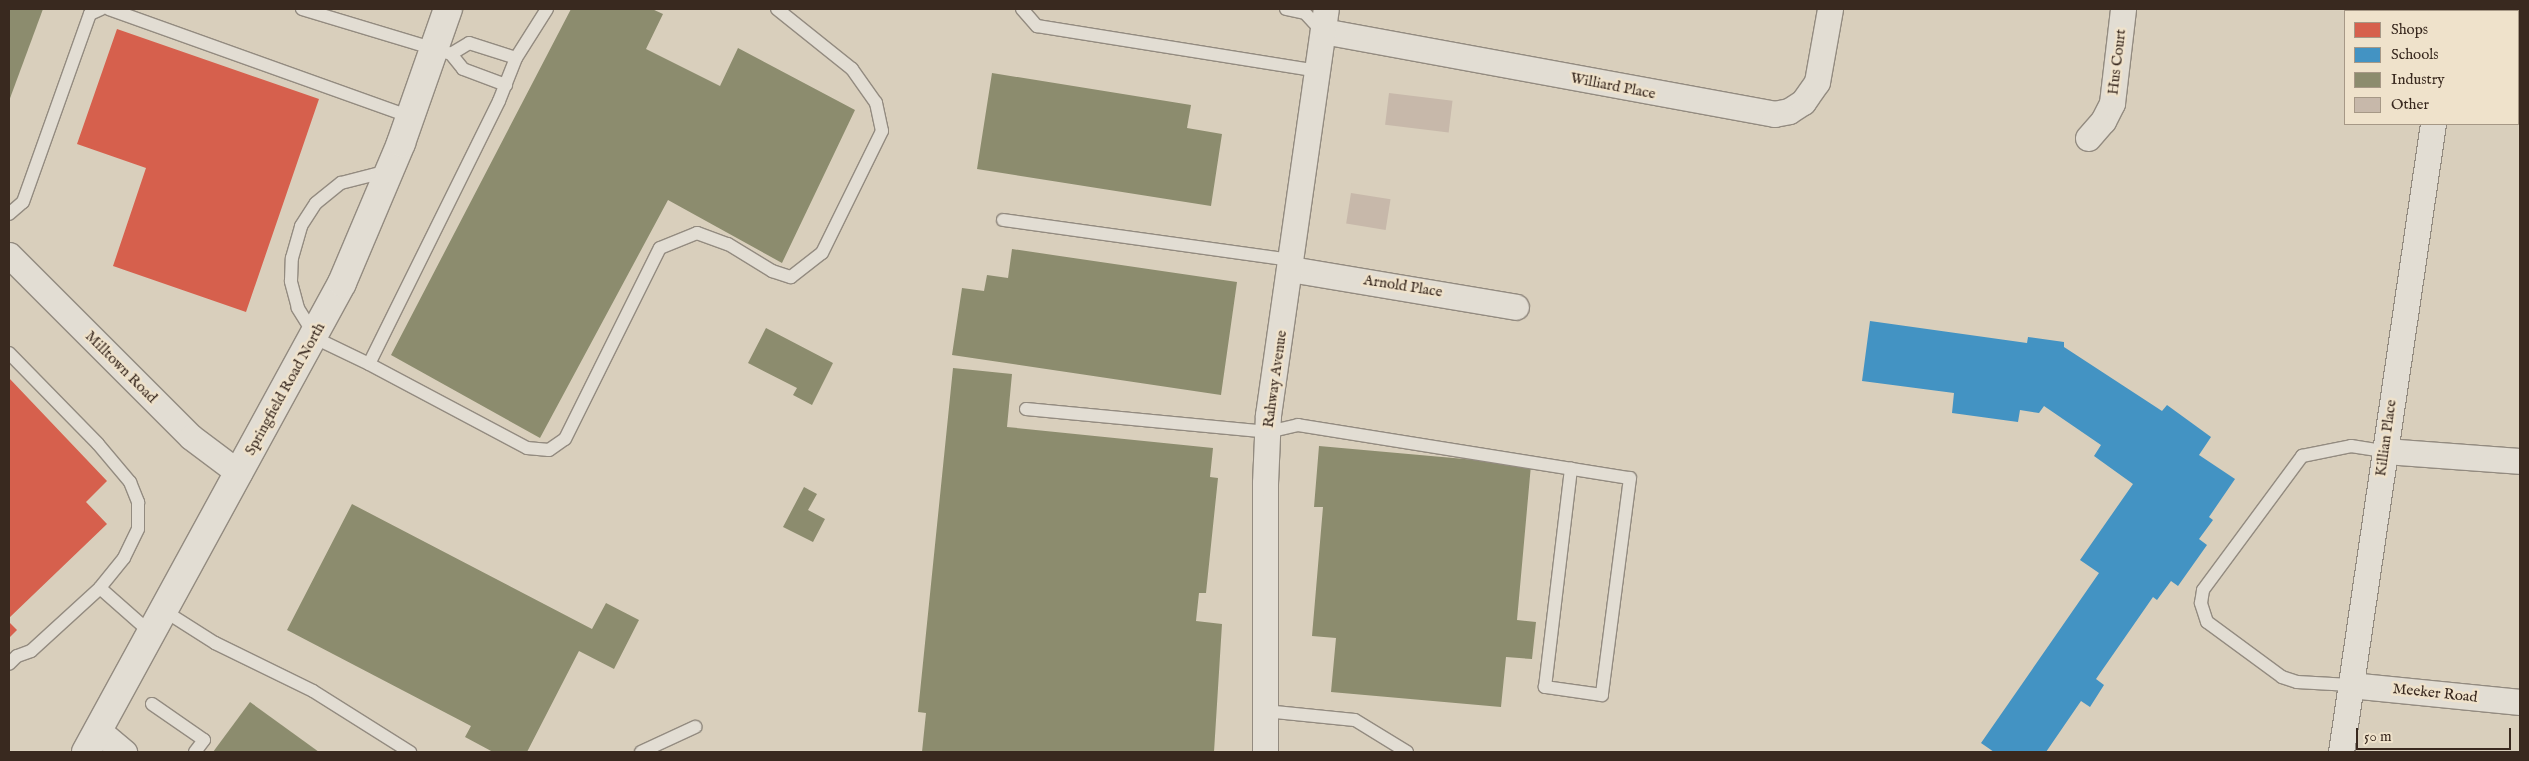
<!DOCTYPE html>
<style>
body{margin:0}
#map{position:relative;width:2529px;height:761px;overflow:hidden;background:#d9cfbc;font-family:"IM FELL English",serif}
div>[style]{position:absolute}
.shops>*{inset:0;background:#d6604d}
.schools>*{inset:0;background:#4393c3}
.industry>*{inset:0;background:#8c8c6e}
.building>*{inset:0;background:#c7b8aa;transform-origin:0 0}
.roads{filter:drop-shadow(1px 0 #938b80) drop-shadow(-1px 0 #938b80) drop-shadow(0 1px #938b80) drop-shadow(0 -1px #938b80)}
.lane>*{height:12px;margin:-6px;padding:0 6px;transform-origin:6px;border-radius:6px;background:#e2ddd3}
.street>*{height:25px;margin:-12.5px;padding:0 12.5px;transform-origin:12.5px;border-radius:12.5px;background:#e2ddd3}
.secondary>*{height:28px;margin:-14px;padding:0 14px;transform-origin:14px;border-radius:14px;background:#e2ddd3}
span{translate:-50% -50%;white-space:nowrap;text-align:center;line-height:1.15;-webkit-text-stroke:5px #efe2cb;paint-order:stroke}
.street-label{font-size:15px;color:#39291f}
.frame{position:absolute;inset:0;border:10px solid #39291f;pointer-events:none}
.legend{position:absolute;left:2344px;top:10px;width:175px;height:115px;box-sizing:border-box;background:#efe2cb;border:1px solid #a69886;margin:0;padding:6px 9px;list-style:none;font-size:15px;color:#39291f}
.legend li{display:flex;align-items:center;gap:10px;height:25px}
.legend b{width:25px;border:1px solid #a69886}
.scale{position:absolute;left:2356px;top:728px;width:155px;height:22px;box-sizing:border-box;border:2px solid #39291f;border-top:0;padding-left:6px;font-size:15px;line-height:18px;white-space:nowrap;color:#39291f;-webkit-text-stroke:4px #efe2cb;paint-order:stroke}
</style>
<div id="map">
<div class="shops">
<i style="clip-path:polygon(117px 29px,319px 99px,246px 312px,113px 266px,146px 168px,77px 144px)"></i>
<i style="clip-path:polygon(9px 378px,107px 481px,86px 502px,107px 524px,9px 618px)"></i>
<i style="clip-path:polygon(9px 622px,17px 630px,9px 638px)"></i>
</div>
<div class="schools">
<i style="clip-path:polygon(1870px 321px,2027px 343px,2028px 337px,2064px 342px,2064px 347px,2162px 411px,2167px 405px,2211px 437px,2199px 455px,2235px 479px,2209px 517px,2213px 520px,2199px 539px,2207px 545px,2178px 586px,2171px 581px,2157px 600px,2153px 597px,2096px 679px,2104px 685px,2090px 707px,2081px 701px,2046px 752px,1994px 752px,1981px 743px,2099px 573px,2080px 560px,2133px 484px,2094px 456px,2101px 445px,2044px 406px,2039px 413px,2020px 410px,2018px 422px,1952px 413px,1954px 393px,1862px 381px)"></i>
</div>
<div class="industry">
<i style="clip-path:polygon(9px 9px,43px 9px,9px 101px)"></i>
<i style="clip-path:polygon(571px 9px,652px 9px,663px 14px,646px 49px,720px 86px,738px 48px,855px 110px,782px 263px,668px 200px,540px 438px,391px 355px)"></i>
<i style="clip-path:polygon(992px 73px,1191px 105px,1187px 128px,1222px 134px,1211px 206px,977px 169px)"></i>
<i style="clip-path:polygon(1012px 249px,1237px 282px,1221px 395px,952px 355px,962px 288px,984px 291px,987px 275px,1008px 278px)"></i>
<i style="clip-path:polygon(766px 328px,833px 363px,812px 405px,793px 395px,797px 388px,748px 363px)"></i>
<i style="clip-path:polygon(953px 368px,1012px 374px,1007px 427px,1213px 448px,1210px 477px,1218px 478px,1206px 593px,1199px 593px,1196px 621px,1222px 624px,1214px 752px,922px 752px,926px 713px,918px 712px)"></i>
<i style="clip-path:polygon(1319px 446px,1531px 465px,1517px 620px,1536px 622px,1532px 659px,1506px 657px,1501px 707px,1331px 692px,1336px 638px,1312px 636px,1323px 507px,1314px 507px)"></i>
<i style="clip-path:polygon(804px 487px,817px 494px,808px 510px,825px 519px,813px 542px,783px 527px)"></i>
<i style="clip-path:polygon(352px 504px,592px 629px,606px 603px,639px 620px,614px 669px,579px 651px,527px 752px,493px 752px,465px 737px,471px 726px,287px 630px)"></i>
<i style="clip-path:polygon(250px 702px,319px 752px,213px 752px)"></i>
</div>
<div class="building">
<i style="left:1389px;top:93px;width:64px;height:32px;rotate:7deg"></i>
<i style="left:1351px;top:193px;width:40px;height:31px;rotate:9deg"></i>
</div>
<div class="roads">
<div class="lane">
<i style="left:109px;top:9px;width:321px;rotate:19.7deg"></i>
<i style="left:302px;top:9px;width:156px;rotate:16.8deg"></i>
<i style="left:451px;top:54px;width:19px;rotate:51deg"></i>
<i style="left:463px;top:69px;width:46px;rotate:20.4deg"></i>
<i style="left:547px;top:9px;width:58px;rotate:122.3deg"></i>
<i style="left:516px;top:58px;width:46px;rotate:111.6deg"></i>
<i style="left:499px;top:101px;width:293px;rotate:116.3deg"></i>
<i style="left:369px;top:364px;width:179px;rotate:28deg"></i>
<i style="left:527px;top:448px;width:22px;rotate:5deg"></i>
<i style="left:549px;top:450px;width:19px;rotate:-35deg"></i>
<i style="left:565px;top:439px;width:213px;rotate:-63.6deg"></i>
<i style="left:660px;top:248px;width:40px;rotate:-22deg"></i>
<i style="left:697px;top:233px;width:33px;rotate:20deg"></i>
<i style="left:728px;top:244px;width:52px;rotate:31.5deg"></i>
<i style="left:772px;top:271px;width:20px;rotate:18deg"></i>
<i style="left:791px;top:277px;width:39px;rotate:-38deg"></i>
<i style="left:822px;top:253px;width:136px;rotate:-63.8deg"></i>
<i style="left:882px;top:131px;width:29px;rotate:-102deg"></i>
<i style="left:876px;top:103px;width:42px;rotate:-125.2deg"></i>
<i style="left:852px;top:69px;width:96px;rotate:-141.3deg"></i>
<i style="left:1022px;top:9px;width:23px;rotate:49deg"></i>
<i style="left:1037px;top:26px;width:284px;rotate:9.1deg"></i>
<i style="left:1286px;top:9px;width:19px;rotate:12deg"></i>
<i style="left:1305px;top:13px;width:25px;rotate:47deg"></i>
<i style="left:451px;top:54px;width:21px;rotate:-31deg"></i>
<i style="left:469px;top:43px;width:49px;rotate:17.7deg"></i>
<i style="left:9px;top:214px;width:18px;rotate:-41deg"></i>
<i style="left:23px;top:202px;width:200px;rotate:-70.4deg"></i>
<i style="left:90px;top:14px;width:12px;rotate:-24deg"></i>
<i style="left:1003px;top:220px;width:292px;rotate:7.9deg"></i>
<i style="left:314px;top:334px;width:31px;rotate:-122deg"></i>
<i style="left:298px;top:308px;width:28px;rotate:-105deg"></i>
<i style="left:291px;top:281px;width:23px;rotate:-88deg"></i>
<i style="left:292px;top:258px;width:33px;rotate:-74deg"></i>
<i style="left:301px;top:226px;width:27px;rotate:-57deg"></i>
<i style="left:316px;top:203px;width:32px;rotate:-39deg"></i>
<i style="left:341px;top:183px;width:49px;rotate:-14.3deg"></i>
<i style="left:313px;top:337px;width:62px;rotate:25.7deg"></i>
<i style="left:9px;top:353px;width:127px;rotate:45.6deg"></i>
<i style="left:98px;top:444px;width:50px;rotate:49.9deg"></i>
<i style="left:130px;top:482px;width:22px;rotate:68deg"></i>
<i style="left:138px;top:502px;width:27px;rotate:90deg"></i>
<i style="left:138px;top:529px;width:32px;rotate:116deg"></i>
<i style="left:124px;top:558px;width:38px;rotate:129deg"></i>
<i style="left:100px;top:588px;width:93px;rotate:137.6deg"></i>
<i style="left:31px;top:651px;width:15px;rotate:160deg"></i>
<i style="left:17px;top:656px;width:11px;rotate:135deg"></i>
<i style="left:1026px;top:409px;width:243px;rotate:5.4deg"></i>
<i style="left:1268px;top:432px;width:31px;rotate:-13deg"></i>
<i style="left:1298px;top:425px;width:336px;rotate:9.1deg"></i>
<i style="left:1630px;top:478px;width:219px;rotate:97.4deg"></i>
<i style="left:1602px;top:695px;width:58px;rotate:-172deg"></i>
<i style="left:1545px;top:687px;width:220px;rotate:-83.2deg"></i>
<i style="left:100px;top:588px;width:68px;rotate:41.4deg"></i>
<i style="left:163px;top:610px;width:62px;rotate:32.4deg"></i>
<i style="left:215px;top:643px;width:109px;rotate:26.1deg"></i>
<i style="left:313px;top:691px;width:115px;rotate:32.2deg"></i>
<i style="left:2350px;top:685px;width:53px;rotate:-176.8deg"></i>
<i style="left:2297px;top:682px;width:16px;rotate:-162deg"></i>
<i style="left:2282px;top:677px;width:93px;rotate:-143.7deg"></i>
<i style="left:2207px;top:622px;width:20px;rotate:-108deg"></i>
<i style="left:2201px;top:603px;width:13px;rotate:-81deg"></i>
<i style="left:2203px;top:590px;width:167px;rotate:-53.5deg"></i>
<i style="left:2302px;top:456px;width:50px;rotate:-11.5deg"></i>
<i style="left:2351px;top:446px;width:33px;rotate:9deg"></i>
<i style="left:152px;top:704px;width:63px;rotate:34.7deg"></i>
<i style="left:204px;top:740px;width:15px;rotate:127deg"></i>
<i style="left:1265px;top:711px;width:90px;rotate:5.7deg"></i>
<i style="left:1355px;top:720px;width:61px;rotate:31.6deg"></i>
<i style="left:641px;top:752px;width:60px;rotate:-24.8deg"></i>
</div>
<div class="street">
<i style="left:2450px;top:11px;width:2px;rotate:-63deg"></i>
<i style="left:1323px;top:31px;width:459px;rotate:10.4deg"></i>
<i style="left:1774px;top:114px;width:15px;rotate:-11deg"></i>
<i style="left:1789px;top:111px;width:17px;rotate:-33deg"></i>
<i style="left:1803px;top:102px;width:24px;rotate:-55deg"></i>
<i style="left:1817px;top:82px;width:74px;rotate:-79.9deg"></i>
<i style="left:2088px;top:138px;width:23px;rotate:-49deg"></i>
<i style="left:2103px;top:121px;width:20px;rotate:-63deg"></i>
<i style="left:2112px;top:103px;width:95px;rotate:-83.3deg"></i>
<i style="left:9px;top:255px;width:257px;rotate:45deg"></i>
<i style="left:191px;top:437px;width:60px;rotate:36.9deg"></i>
<i style="left:1290px;top:269px;width:229px;rotate:9.5deg"></i>
<i style="left:2384px;top:451px;width:136px;rotate:4.2deg"></i>
<i style="left:2350px;top:685px;width:171px;rotate:5.7deg"></i>
<i style="left:99px;top:731px;width:33px;rotate:40deg"></i>
<i style="left:1265px;top:752px;width:269px;rotate:-90deg"></i>
<i style="left:1265px;top:483px;width:68px;rotate:-87.5deg"></i>
<i style="left:1268px;top:415px;width:410px;rotate:-81.9deg"></i>
<i style="left:2341px;top:752px;width:635px;rotate:-81.67deg"></i>
</div>
<div class="secondary">
<i style="left:86px;top:752px;width:534px;rotate:-61.37deg"></i>
<i style="left:342px;top:283px;width:152px;rotate:-67.1deg"></i>
<i style="left:401px;top:143px;width:142px;rotate:-70.7deg"></i>
</div>
</div>
<div class="street-label">
<span style="left:2117px;top:62px;rotate:-83deg">Hus Court</span>
<span style="left:1613px;top:86px;rotate:11deg">Williard Place</span>
<span style="left:1403px;top:286px;rotate:9deg">Arnold Place</span>
<span style="left:121px;top:367px;rotate:45deg">Milltown Road</span>
<span style="left:1275px;top:379px;rotate:-82deg">Rahway Avenue</span>
<span style="left:285px;top:389px;rotate:-61deg">Springfield Road North</span>
<span style="left:2386px;top:438px;rotate:-82deg">Killian Place</span>
<span style="left:2435px;top:693px;rotate:6deg">Meeker Road</span>
</div>
<div class="frame"></div>
<ul class="legend">
<li><b style="height:14px;background:#d6604d"></b>Shops</li>
<li><b style="height:14px;background:#4393c3"></b>Schools</li>
<li><b style="height:14px;background:#8c8c6e"></b>Industry</li>
<li><b style="height:14px;background:#c7b8aa"></b>Other</li>
</ul>
<div class="scale">50 m</div>
</div>
